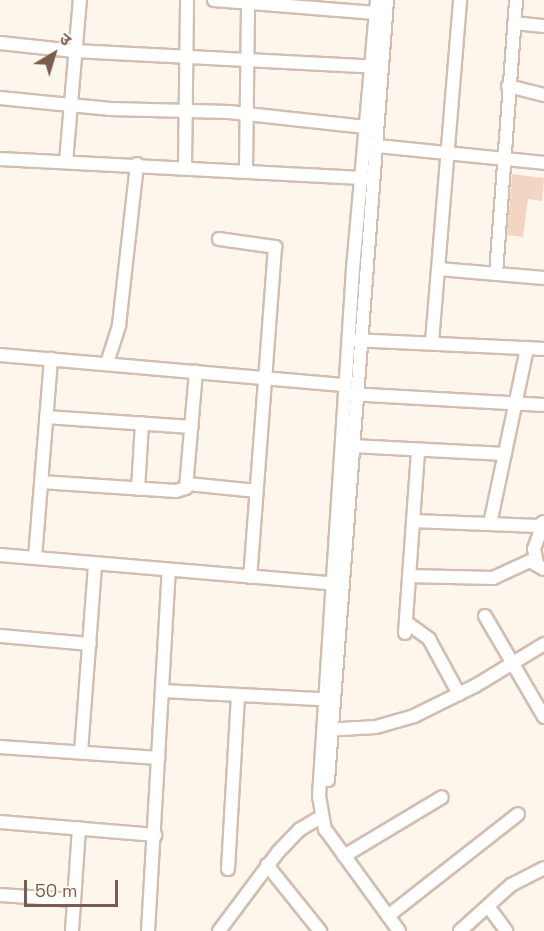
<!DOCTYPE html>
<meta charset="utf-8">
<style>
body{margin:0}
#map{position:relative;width:544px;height:931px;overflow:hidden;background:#fdf6ec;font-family:"Space Grotesk","Noto Sans Devanagari",sans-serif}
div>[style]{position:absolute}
.building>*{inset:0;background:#f3d5c3}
.roads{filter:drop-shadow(2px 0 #d1beb0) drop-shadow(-2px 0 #d1beb0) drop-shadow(0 2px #d1beb0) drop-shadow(0 -2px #d1beb0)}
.minor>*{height:12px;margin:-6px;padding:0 6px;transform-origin:6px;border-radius:6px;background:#fff}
span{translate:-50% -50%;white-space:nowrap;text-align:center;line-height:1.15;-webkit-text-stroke:4.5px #fffaf3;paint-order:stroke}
.north{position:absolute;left:24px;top:24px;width:60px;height:60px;-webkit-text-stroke:4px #fffaf3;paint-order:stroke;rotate:38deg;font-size:16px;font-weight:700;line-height:24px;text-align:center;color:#7a5c4d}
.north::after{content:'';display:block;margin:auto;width:21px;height:27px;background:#7a5c4d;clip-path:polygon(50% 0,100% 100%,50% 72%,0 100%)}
.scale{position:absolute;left:24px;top:880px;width:94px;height:27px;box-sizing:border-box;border:3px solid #7a5c4d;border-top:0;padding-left:8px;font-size:18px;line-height:21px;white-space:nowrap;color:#7a5c4d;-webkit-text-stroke:4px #fffaf3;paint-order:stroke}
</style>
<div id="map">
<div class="building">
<i style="clip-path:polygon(512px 174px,544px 178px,542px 201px,528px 199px,523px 237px,507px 235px)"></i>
</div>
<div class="roads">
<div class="minor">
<i style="left:214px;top:0;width:162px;rotate:4.6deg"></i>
<i style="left:377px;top:0;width:270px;rotate:95.1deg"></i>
<i style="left:353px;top:269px;width:528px;rotate:93.69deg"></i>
<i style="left:319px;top:796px;width:34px;rotate:80deg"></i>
<i style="left:325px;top:829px;width:126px;rotate:54deg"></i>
<i style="left:514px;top:23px;width:30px;rotate:6deg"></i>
<i style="left:0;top:43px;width:75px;rotate:6.1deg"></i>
<i style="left:75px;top:51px;width:301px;rotate:3deg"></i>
<i style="left:508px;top:86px;width:37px;rotate:14deg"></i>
<i style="left:0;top:98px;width:111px;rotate:5.7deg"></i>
<i style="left:110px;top:109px;width:119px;rotate:1.4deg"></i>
<i style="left:229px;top:112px;width:137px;rotate:6.3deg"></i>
<i style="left:368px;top:145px;width:177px;rotate:5.8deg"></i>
<i style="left:0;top:159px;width:367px;rotate:3deg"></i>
<i style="left:66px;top:162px;width:163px;rotate:-85.1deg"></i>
<i style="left:185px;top:167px;width:167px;rotate:-89.3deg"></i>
<i style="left:246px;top:171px;width:171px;rotate:-89.3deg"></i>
<i style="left:219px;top:239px;width:57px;rotate:8.1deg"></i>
<i style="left:275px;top:247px;width:331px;rotate:94.3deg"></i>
<i style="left:439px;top:269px;width:105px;rotate:4.9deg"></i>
<i style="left:496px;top:274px;width:275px;rotate:-85.8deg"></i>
<i style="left:353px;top:340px;width:191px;rotate:2.7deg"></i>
<i style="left:432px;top:342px;width:343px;rotate:-85.3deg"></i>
<i style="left:0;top:355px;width:347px;rotate:5deg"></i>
<i style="left:107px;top:363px;width:40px;rotate:-72deg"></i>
<i style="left:119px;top:325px;width:162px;rotate:-83.6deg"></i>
<i style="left:349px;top:394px;width:195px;rotate:3.2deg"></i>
<i style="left:46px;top:417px;width:146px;rotate:3.9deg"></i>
<i style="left:352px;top:446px;width:153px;rotate:3deg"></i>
<i style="left:41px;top:482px;width:135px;rotate:3.8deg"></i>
<i style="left:176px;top:491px;width:10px;rotate:-17deg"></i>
<i style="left:186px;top:488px;width:117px;rotate:-85.1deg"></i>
<i style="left:188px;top:484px;width:69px;rotate:5.8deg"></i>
<i style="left:138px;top:489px;width:66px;rotate:-86.5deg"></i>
<i style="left:413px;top:521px;width:125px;rotate:2.3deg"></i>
<i style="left:538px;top:526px;width:7px;rotate:-34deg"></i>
<i style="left:490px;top:524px;width:180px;rotate:-78.1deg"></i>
<i style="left:0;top:555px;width:340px;rotate:4.9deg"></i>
<i style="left:35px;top:558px;width:200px;rotate:-85.4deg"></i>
<i style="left:537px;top:563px;width:14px;rotate:-102deg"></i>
<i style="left:534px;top:549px;width:27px;rotate:-70deg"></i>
<i style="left:409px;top:576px;width:84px;rotate:1.4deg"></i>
<i style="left:493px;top:578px;width:41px;rotate:-24.7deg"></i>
<i style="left:530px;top:561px;width:16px;rotate:30deg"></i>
<i style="left:485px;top:616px;width:117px;rotate:59.7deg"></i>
<i style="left:406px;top:622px;width:29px;rotate:36deg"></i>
<i style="left:429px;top:639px;width:63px;rotate:61.4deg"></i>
<i style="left:405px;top:633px;width:183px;rotate:-85.9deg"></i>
<i style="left:0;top:636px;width:90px;rotate:5.1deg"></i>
<i style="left:163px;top:691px;width:169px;rotate:3deg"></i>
<i style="left:324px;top:730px;width:52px;rotate:-3.3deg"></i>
<i style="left:376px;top:727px;width:40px;rotate:-16deg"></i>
<i style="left:414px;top:716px;width:68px;rotate:-26.2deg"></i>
<i style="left:475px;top:686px;width:81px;rotate:-31.3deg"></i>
<i style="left:0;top:747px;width:159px;rotate:4deg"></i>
<i style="left:81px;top:752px;width:189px;rotate:-85.7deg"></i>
<i style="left:328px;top:780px;width:782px;rotate:-85.67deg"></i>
<i style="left:0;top:822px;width:156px;rotate:4.8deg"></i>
<i style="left:344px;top:856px;width:114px;rotate:-31deg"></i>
<i style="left:267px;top:865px;width:85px;rotate:51.2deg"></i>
<i style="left:228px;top:869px;width:173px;rotate:-86.7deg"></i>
<i style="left:0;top:895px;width:74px;rotate:3.9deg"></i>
<i style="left:488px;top:906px;width:31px;rotate:54deg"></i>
<i style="left:388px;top:916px;width:165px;rotate:-38.1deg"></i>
<i style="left:72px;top:931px;width:103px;rotate:-86.1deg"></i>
<i style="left:148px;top:931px;width:361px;rotate:-86.7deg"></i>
<i style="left:219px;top:931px;width:99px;rotate:-53.2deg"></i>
<i style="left:278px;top:852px;width:30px;rotate:-46deg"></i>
<i style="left:299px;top:830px;width:26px;rotate:-31deg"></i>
<i style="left:460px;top:931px;width:69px;rotate:-42deg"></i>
<i style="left:511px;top:885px;width:37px;rotate:-27deg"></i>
</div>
</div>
<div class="north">उ</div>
<div class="scale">50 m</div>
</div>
